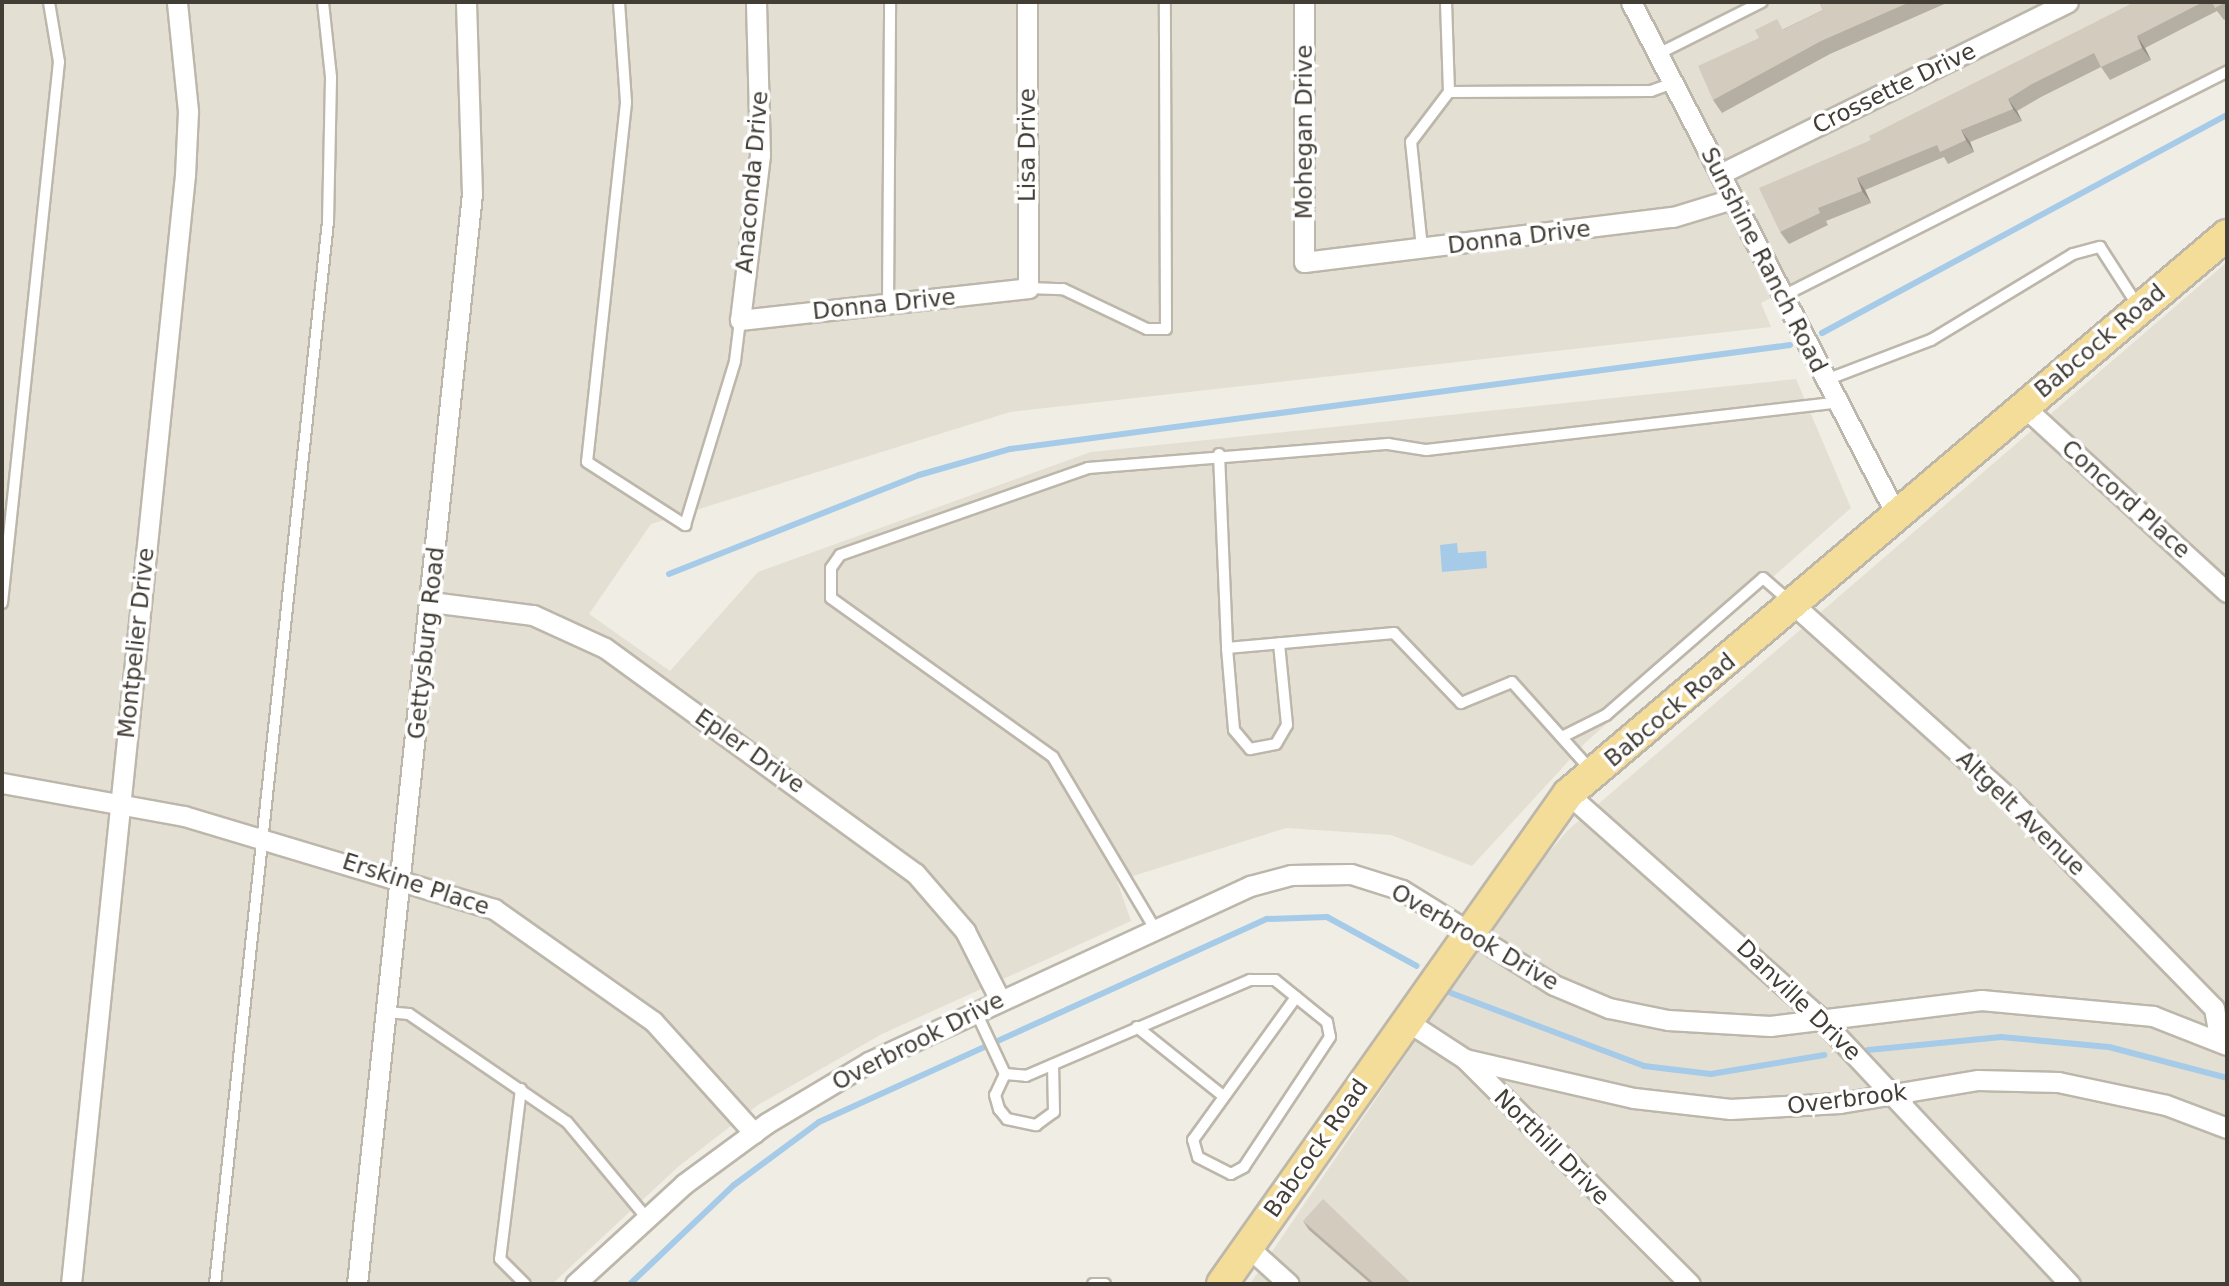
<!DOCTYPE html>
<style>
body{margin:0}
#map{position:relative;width:2229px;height:1286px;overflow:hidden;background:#f0ede4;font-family:"DejaVu Sans",sans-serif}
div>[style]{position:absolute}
.residential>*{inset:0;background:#e4dfd3}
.water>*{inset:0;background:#a5cbe8}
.stream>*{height:6px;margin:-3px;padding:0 3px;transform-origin:3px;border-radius:3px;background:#a5cbe8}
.roads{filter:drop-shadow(2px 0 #bdb7ab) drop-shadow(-2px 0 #bdb7ab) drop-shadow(0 2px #bdb7ab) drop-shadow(0 -2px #bdb7ab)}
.lane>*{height:10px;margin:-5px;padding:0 5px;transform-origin:5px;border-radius:5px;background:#fff}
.street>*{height:19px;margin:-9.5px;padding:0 9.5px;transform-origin:9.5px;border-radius:9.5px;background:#fff}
.primary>*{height:30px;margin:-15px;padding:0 15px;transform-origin:15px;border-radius:15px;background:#f4dc99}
.wall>*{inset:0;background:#b5afa3}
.shaded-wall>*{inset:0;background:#948e85}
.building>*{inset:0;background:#d3cbbe}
span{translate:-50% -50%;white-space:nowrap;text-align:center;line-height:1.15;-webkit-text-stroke:7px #fff;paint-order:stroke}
.street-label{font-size:23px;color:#423d35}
.frame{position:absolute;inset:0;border:4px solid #423d35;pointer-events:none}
</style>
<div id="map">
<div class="residential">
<i style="clip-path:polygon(2px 2px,2227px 2px,2227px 64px,1761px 303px,1771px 327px,1010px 412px,651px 524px,589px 614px,670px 671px,758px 572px,1091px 452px,1796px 379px,1851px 508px,1586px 742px,1472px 866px,1391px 835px,1286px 828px,1117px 881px,1131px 921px,882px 1034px,758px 1105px,679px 1166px,552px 1284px,2px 1284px)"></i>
<i style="clip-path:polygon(2227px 262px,2227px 1284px,1250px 1284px,1523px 883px,1567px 831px)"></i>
</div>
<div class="water">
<i style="clip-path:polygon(1457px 543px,1458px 553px,1486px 551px,1487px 568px,1442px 572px,1440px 545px)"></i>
</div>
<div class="stream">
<i style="left:1822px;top:333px;width:460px;rotate:-28.3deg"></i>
<i style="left:669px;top:574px;width:269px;rotate:-21.6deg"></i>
<i style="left:919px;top:475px;width:95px;rotate:-15.9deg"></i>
<i style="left:1010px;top:449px;width:787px;rotate:-7.59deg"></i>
<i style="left:1451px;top:993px;width:206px;rotate:20.7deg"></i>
<i style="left:1644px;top:1066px;width:67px;rotate:6.8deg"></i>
<i style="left:1711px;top:1074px;width:115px;rotate:-9.5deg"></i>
<i style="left:1868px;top:1050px;width:134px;rotate:-5.6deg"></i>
<i style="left:2001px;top:1037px;width:108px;rotate:5.3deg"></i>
<i style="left:2109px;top:1047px;width:122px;rotate:14.7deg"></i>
<i style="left:630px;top:1284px;width:144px;rotate:-43.6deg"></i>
<i style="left:734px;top:1185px;width:106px;rotate:-36.5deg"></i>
<i style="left:819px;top:1122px;width:492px;rotate:-24.4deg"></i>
<i style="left:1267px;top:919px;width:60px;rotate:-1.9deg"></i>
<i style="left:1327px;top:917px;width:102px;rotate:28.6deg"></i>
</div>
<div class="roads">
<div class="lane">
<i style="left:619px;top:2px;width:101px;rotate:86deg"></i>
<i style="left:626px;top:103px;width:361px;rotate:96.2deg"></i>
<i style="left:587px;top:462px;width:117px;rotate:32.7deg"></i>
<i style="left:685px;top:525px;width:171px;rotate:-73deg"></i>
<i style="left:735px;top:361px;width:41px;rotate:-83deg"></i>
<i style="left:1446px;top:2px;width:90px;rotate:88.1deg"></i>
<i style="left:1658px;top:54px;width:116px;rotate:-26.6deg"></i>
<i style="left:1422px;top:248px;width:107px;rotate:-95.9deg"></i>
<i style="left:1411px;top:142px;width:63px;rotate:-52.8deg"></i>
<i style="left:1449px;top:92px;width:202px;rotate:-0.3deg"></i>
<i style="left:1651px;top:91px;width:23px;rotate:-20deg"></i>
<i style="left:1028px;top:288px;width:35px;rotate:2deg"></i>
<i style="left:1063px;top:289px;width:93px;rotate:25.5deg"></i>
<i style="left:1147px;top:329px;width:19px"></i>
<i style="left:1166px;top:329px;width:327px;rotate:-90.2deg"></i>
<i style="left:1781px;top:297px;width:500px;rotate:-26.8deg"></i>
<i style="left:888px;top:304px;width:302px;rotate:-89.6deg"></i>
<i style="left:1826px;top:380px;width:112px;rotate:-20.9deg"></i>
<i style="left:1931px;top:340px;width:166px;rotate:-31.2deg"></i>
<i style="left:2073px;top:254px;width:28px;rotate:-15deg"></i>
<i style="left:2100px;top:247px;width:70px;rotate:57.2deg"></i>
<i style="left:1219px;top:454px;width:194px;rotate:87.6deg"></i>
<i style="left:1227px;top:648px;width:168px;rotate:-5.1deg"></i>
<i style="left:1394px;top:633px;width:97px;rotate:46.3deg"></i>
<i style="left:1461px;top:703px;width:55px;rotate:-22.4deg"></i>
<i style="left:1512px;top:682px;width:118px;rotate:48.1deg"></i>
<i style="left:2px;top:603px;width:544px;rotate:-83.99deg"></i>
<i style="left:59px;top:62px;width:61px;rotate:-99.5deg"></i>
<i style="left:1227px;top:648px;width:82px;rotate:85.1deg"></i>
<i style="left:1234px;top:730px;width:25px;rotate:50deg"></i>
<i style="left:1250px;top:749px;width:26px;rotate:-11deg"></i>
<i style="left:1276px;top:744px;width:22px;rotate:-60deg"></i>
<i style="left:1287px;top:725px;width:82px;rotate:-95.6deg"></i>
<i style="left:1562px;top:737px;width:49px;rotate:-26.6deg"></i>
<i style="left:1606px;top:715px;width:208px;rotate:-41.1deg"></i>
<i style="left:1763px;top:578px;width:35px;rotate:41deg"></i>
<i style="left:1155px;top:929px;width:200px;rotate:-120.7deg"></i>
<i style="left:1053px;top:757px;width:273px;rotate:-144.4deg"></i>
<i style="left:831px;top:598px;width:30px;rotate:-90deg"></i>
<i style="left:831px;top:568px;width:16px;rotate:-55deg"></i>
<i style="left:840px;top:555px;width:263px;rotate:-19.3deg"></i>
<i style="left:1088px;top:468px;width:301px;rotate:-4.6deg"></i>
<i style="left:1388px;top:444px;width:39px;rotate:9deg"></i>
<i style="left:1427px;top:450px;width:412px;rotate:-6.6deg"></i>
<i style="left:386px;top:1012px;width:23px;rotate:5deg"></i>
<i style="left:409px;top:1014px;width:191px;rotate:34.4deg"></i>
<i style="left:567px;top:1122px;width:124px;rotate:50.3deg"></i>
<i style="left:976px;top:1012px;width:68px;rotate:64.9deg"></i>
<i style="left:1005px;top:1074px;width:21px;rotate:5deg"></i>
<i style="left:1026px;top:1076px;width:244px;rotate:-23.2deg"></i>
<i style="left:1250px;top:980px;width:25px"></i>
<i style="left:1275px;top:980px;width:27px;rotate:39deg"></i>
<i style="left:1296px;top:997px;width:40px;rotate:39deg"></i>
<i style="left:1327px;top:1022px;width:15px;rotate:79deg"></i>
<i style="left:1330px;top:1037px;width:156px;rotate:123.5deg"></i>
<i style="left:1244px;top:1167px;width:15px;rotate:152deg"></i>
<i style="left:1231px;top:1174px;width:37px;rotate:-153deg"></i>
<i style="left:1198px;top:1157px;width:18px;rotate:-106deg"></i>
<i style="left:1193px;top:1140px;width:176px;rotate:-54.2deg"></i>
<i style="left:1137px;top:1027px;width:109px;rotate:38.7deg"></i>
<i style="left:1005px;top:1074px;width:23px;rotate:115deg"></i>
<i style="left:995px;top:1095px;width:15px;rotate:74deg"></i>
<i style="left:999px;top:1109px;width:13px;rotate:51deg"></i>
<i style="left:1007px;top:1119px;width:30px;rotate:12deg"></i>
<i style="left:1036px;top:1125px;width:22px;rotate:-36deg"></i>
<i style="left:1054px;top:1112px;width:47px;rotate:-91.2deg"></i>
<i style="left:521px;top:1089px;width:171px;rotate:97deg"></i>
<i style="left:500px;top:1259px;width:35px;rotate:45deg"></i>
<i style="left:215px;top:1284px;width:1068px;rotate:-83.93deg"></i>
<i style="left:328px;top:222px;width:145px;rotate:-88.8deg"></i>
<i style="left:331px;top:77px;width:75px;rotate:-96.1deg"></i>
<i style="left:1093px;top:1284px;width:12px"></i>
</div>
<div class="street">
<i style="left:756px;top:2px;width:153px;rotate:88.5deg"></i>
<i style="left:760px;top:155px;width:166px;rotate:96.9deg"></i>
<i style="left:740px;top:320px;width:290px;rotate:-6.3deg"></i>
<i style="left:1028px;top:288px;width:286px;rotate:-90.2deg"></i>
<i style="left:1304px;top:2px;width:260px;rotate:90deg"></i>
<i style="left:1304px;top:262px;width:372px;rotate:-7deg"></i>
<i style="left:1673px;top:217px;width:62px;rotate:-17deg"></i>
<i style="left:1631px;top:2px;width:581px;rotate:62.64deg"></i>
<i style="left:1720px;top:174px;width:388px;rotate:-26.3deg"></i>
<i style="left:2023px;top:406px;width:276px;rotate:42.4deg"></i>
<i style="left:431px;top:602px;width:103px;rotate:7.3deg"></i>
<i style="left:533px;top:615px;width:79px;rotate:24.6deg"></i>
<i style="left:605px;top:648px;width:383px;rotate:36deg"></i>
<i style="left:915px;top:873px;width:77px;rotate:49.2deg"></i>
<i style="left:965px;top:931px;width:77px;rotate:63.1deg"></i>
<i style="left:1795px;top:606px;width:290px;rotate:41.9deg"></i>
<i style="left:2011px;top:800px;width:291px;rotate:45.7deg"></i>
<i style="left:2214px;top:1008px;width:34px;rotate:80deg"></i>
<i style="left:2px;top:783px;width:185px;rotate:10.3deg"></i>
<i style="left:184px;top:816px;width:324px;rotate:16.7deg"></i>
<i style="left:494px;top:909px;width:194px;rotate:35.2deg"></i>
<i style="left:653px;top:1021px;width:151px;rotate:48deg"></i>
<i style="left:1568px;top:794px;width:337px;rotate:41.6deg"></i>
<i style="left:1820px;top:1018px;width:365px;rotate:46.8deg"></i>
<i style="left:1405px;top:1020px;width:72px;rotate:33deg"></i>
<i style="left:1465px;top:1059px;width:318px;rotate:45deg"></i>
<i style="left:1465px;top:1059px;width:173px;rotate:13deg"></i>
<i style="left:1634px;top:1098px;width:97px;rotate:6.5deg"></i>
<i style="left:1730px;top:1109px;width:110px;rotate:-3.1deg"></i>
<i style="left:1840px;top:1103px;width:140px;rotate:-9.5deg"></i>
<i style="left:1978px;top:1080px;width:80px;rotate:1.4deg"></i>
<i style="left:2058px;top:1082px;width:110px;rotate:12deg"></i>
<i style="left:2166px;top:1105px;width:65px;rotate:20.7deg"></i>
<i style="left:1248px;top:1247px;width:55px;rotate:42.1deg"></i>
<i style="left:71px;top:1284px;width:1115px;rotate:-84.13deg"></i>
<i style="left:185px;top:175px;width:64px;rotate:-87.3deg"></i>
<i style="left:188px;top:111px;width:110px;rotate:-95.8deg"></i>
<i style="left:357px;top:1284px;width:1096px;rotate:-83.98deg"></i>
<i style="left:472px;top:194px;width:192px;rotate:-91.8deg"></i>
<i style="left:575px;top:1284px;width:148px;rotate:-42.5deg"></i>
<i style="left:684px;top:1184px;width:103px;rotate:-36.3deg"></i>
<i style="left:767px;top:1123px;width:119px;rotate:-30.9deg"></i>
<i style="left:869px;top:1062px;width:420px;rotate:-24.8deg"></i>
<i style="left:1250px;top:886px;width:42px;rotate:-15deg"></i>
<i style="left:1291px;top:875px;width:60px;rotate:-1deg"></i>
<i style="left:1351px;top:874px;width:53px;rotate:17.4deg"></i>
<i style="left:1402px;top:890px;width:179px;rotate:32deg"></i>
<i style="left:1554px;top:985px;width:60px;rotate:22.7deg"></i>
<i style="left:1609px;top:1008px;width:60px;rotate:11.5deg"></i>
<i style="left:1668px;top:1020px;width:102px;rotate:3.4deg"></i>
<i style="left:1770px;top:1026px;width:213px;rotate:-7deg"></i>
<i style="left:1981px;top:1000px;width:173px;rotate:5.3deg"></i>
<i style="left:2153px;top:1016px;width:79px;rotate:21.4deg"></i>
</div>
<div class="primary">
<i style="left:1222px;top:1284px;width:600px;rotate:-54.77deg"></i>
<i style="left:1568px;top:794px;width:864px;rotate:-40.31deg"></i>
</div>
</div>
<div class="wall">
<i style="clip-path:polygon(1819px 2px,1949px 2px,1830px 54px,1722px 113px,1713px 100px,1784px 29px,1823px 10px)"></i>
<i style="clip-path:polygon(2135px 2px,2227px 2px,2227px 18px,2224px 20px,2217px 11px,2145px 48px,2151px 60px,2110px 80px,2101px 67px,2041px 97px,2017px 111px,2022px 121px,1970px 142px,1974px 152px,1948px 164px,1944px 157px,1865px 190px,1871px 203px,1826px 221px,1828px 225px,1789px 244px,1780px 232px,1871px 140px)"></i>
<i style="clip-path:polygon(1303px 1221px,1412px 1284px,1371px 1284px,1309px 1230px)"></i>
</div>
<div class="shaded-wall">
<i style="clip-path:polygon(2137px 36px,2145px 48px,2151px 60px,2142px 48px)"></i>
<i style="clip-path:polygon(2008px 99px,2017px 111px,2022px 121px,2013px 109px)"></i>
<i style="clip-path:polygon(1961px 130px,1970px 142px,1974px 152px,1966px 140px)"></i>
<i style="clip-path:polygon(1857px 178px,1865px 190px,1871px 203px,1862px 191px)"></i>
</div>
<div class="building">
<i style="clip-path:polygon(1819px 2px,1910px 2px,1821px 41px,1713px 100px,1698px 66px,1759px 38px,1755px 30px,1777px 19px,1783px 30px,1823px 10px)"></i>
<i style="clip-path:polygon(2135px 2px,2203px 2px,2137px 36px,2142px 48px,2101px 67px,2094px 53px,2032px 84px,2008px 99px,2013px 109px,1961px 130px,1966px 140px,1940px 152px,1937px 145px,1857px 178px,1862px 191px,1818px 208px,1820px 213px,1780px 232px,1759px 188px,1871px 140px,1869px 136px)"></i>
<i style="clip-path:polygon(2212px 2px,2226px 2px,2215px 8px)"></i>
<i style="clip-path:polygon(1323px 1199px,1412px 1284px,1375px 1284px,1303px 1221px)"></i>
</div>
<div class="street-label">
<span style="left:1894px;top:88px;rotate:-26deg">Crossette Drive</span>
<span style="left:1304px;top:132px;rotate:-90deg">Mohegan Drive</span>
<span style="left:1027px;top:145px;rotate:-90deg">Lisa Drive</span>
<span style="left:752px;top:182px;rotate:-85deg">Anaconda Drive</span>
<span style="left:1519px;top:237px;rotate:-7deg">Donna Drive</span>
<span style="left:1764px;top:260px;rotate:63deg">Sunshine Ranch Road</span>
<span style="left:884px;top:304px;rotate:-6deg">Donna Drive</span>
<span style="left:2100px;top:341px;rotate:-40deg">Babcock Road</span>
<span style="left:2126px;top:499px;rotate:42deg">Concord Place</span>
<span style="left:136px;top:643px;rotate:-84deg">Montpelier Drive</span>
<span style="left:426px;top:643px;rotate:-84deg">Gettysburg Road</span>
<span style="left:1670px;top:710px;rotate:-40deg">Babcock Road</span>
<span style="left:750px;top:751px;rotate:35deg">Epler Drive</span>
<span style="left:2021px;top:813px;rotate:44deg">Altgelt Avenue</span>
<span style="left:416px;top:884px;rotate:18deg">Erskine Place</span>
<span style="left:1475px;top:937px;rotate:30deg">Overbrook Drive</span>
<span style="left:1799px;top:1000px;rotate:44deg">Danville Drive</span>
<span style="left:918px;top:1041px;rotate:-27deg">Overbrook Drive</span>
<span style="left:1847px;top:1099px;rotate:-7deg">Overbrook</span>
<span style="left:1552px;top:1147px;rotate:45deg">Northill Drive</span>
<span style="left:1316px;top:1148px;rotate:-55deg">Babcock Road</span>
</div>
<div class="frame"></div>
</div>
